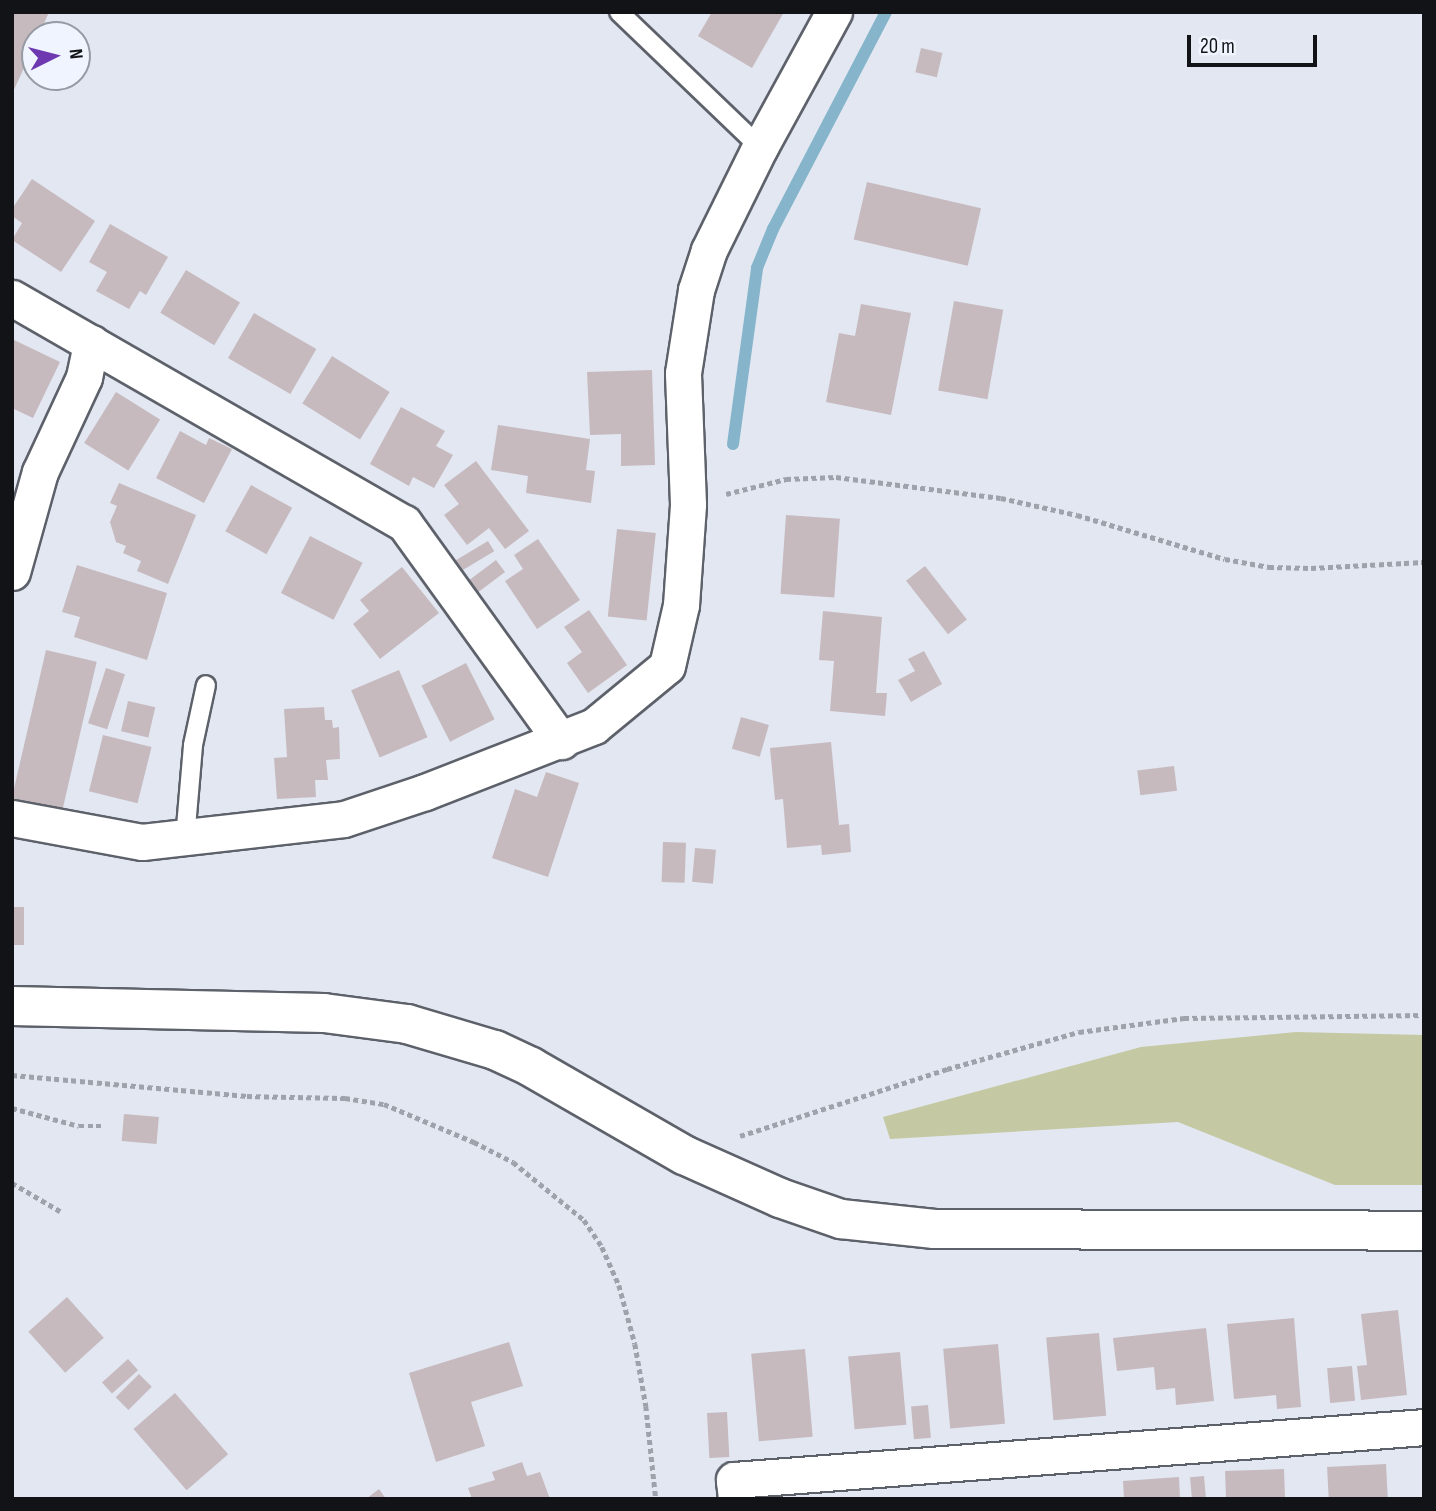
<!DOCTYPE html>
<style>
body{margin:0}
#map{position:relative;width:1436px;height:1511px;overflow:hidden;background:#e2e7f1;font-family:"Sofia Sans Condensed",sans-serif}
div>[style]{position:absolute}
.green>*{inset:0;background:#c5c9a3}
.stream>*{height:12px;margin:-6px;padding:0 6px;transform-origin:6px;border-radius:6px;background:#86b5cb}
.building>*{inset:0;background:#c6babf;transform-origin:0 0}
.path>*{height:4.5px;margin-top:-2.25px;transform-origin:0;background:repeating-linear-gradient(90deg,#9ea2aa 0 5px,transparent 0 8.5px)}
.roads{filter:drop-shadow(2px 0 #5d616a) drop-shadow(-2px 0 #5d616a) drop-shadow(0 2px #5d616a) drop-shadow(0 -2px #5d616a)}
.lane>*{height:18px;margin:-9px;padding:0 9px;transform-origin:9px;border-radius:9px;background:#fff}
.street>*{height:35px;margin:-17.5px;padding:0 17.5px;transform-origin:17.5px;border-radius:17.5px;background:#fff}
.secondary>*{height:38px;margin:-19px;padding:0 19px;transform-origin:19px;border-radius:19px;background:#fff}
span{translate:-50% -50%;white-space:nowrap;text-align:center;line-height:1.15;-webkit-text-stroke:5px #eff4ff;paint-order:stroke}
.frame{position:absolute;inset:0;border:14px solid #111316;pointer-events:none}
.north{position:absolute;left:21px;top:21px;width:70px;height:70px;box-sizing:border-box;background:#eff4ff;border:2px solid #969aa2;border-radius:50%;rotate:84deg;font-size:19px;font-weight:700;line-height:28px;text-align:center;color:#111316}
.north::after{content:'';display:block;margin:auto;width:24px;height:32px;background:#6e39b0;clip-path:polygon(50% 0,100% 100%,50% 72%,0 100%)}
.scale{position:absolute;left:1187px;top:35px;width:130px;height:32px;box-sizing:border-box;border:4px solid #111316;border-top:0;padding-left:9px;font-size:21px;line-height:24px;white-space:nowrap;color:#111316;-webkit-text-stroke:5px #eff4ff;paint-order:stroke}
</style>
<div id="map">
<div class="green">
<i style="clip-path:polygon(1296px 1032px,1424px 1035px,1424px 1185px,1335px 1185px,1178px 1122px,890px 1139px,883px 1117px,1141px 1047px)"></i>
</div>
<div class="stream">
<i style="left:733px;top:444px;width:178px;rotate:-82.2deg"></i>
<i style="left:757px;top:268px;width:42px;rotate:-67.7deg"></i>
<i style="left:773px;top:229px;width:245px;rotate:-62.5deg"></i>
</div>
<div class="building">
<i style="clip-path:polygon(12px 12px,49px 12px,39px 35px,35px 35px,35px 44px,12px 94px)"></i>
<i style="clip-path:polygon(712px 12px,784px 12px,752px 68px,698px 36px)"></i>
<i style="left:921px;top:48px;width:22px;height:25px;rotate:13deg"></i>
<i style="clip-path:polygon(32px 179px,95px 221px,61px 272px,12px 240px,22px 223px,12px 216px,12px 209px)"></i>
<i style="left:867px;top:182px;width:117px;height:59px;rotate:13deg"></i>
<i style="clip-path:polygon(110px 224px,168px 257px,146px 295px,140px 291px,129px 309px,96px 291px,107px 272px,89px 262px)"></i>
<i style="left:186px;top:270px;width:63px;height:50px;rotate:31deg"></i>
<i style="left:954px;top:301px;width:50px;height:91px;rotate:10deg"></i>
<i style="clip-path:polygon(861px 304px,911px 313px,891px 415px,826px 402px,839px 333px,855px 336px)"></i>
<i style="left:254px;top:313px;width:72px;height:52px;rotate:30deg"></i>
<i style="clip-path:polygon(12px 339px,60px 362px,33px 418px,12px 408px)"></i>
<i style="left:332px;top:356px;width:68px;height:56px;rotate:32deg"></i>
<i style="clip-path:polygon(652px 370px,655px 465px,621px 466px,621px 434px,590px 435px,587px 372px)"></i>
<i style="left:116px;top:392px;width:52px;height:60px;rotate:32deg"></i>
<i style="clip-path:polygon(401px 407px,445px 431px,436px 446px,453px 455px,434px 488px,413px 477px,409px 486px,370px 464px)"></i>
<i style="clip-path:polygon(498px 425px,590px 439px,586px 470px,595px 471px,591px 503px,526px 493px,528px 476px,491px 470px)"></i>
<i style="clip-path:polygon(180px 431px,206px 445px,209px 438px,232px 449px,204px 503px,156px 478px)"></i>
<i style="clip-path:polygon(476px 461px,529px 531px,505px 549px,489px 528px,467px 545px,444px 515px,459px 504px,444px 485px)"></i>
<i style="clip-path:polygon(119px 483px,196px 515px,168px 584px,137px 571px,141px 561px,123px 553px,126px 546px,116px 542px,110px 522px,117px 506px,110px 503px)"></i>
<i style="left:251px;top:485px;width:47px;height:53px;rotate:29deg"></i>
<i style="left:786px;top:515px;width:54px;height:79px;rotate:4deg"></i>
<i style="left:617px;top:529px;width:39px;height:88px;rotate:6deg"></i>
<i style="left:310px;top:536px;width:59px;height:64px;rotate:27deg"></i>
<i style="clip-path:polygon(538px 539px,580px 600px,537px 629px,505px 581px,523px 569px,514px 555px)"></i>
<i style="left:488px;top:541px;width:12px;height:38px;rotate:59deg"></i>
<i style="left:496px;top:560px;width:15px;height:40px;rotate:53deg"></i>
<i style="clip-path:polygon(77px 565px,167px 593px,147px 660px,74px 637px,80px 617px,62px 612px)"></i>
<i style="left:925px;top:566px;width:68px;height:24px;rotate:52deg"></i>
<i style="clip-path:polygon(402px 567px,439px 613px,380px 659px,353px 624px,369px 611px,360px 600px)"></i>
<i style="clip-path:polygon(589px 610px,627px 665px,588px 693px,567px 663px,582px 652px,564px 627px)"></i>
<i style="clip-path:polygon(823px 611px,882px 617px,876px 693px,887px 693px,885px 716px,830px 711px,834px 661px,819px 660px)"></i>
<i style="left:46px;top:650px;width:52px;height:153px;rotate:13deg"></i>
<i style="clip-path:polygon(924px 651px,942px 684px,911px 702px,898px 680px,915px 671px,908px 659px)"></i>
<i style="left:466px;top:663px;width:63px;height:50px;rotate:63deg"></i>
<i style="left:106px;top:668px;width:20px;height:58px;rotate:18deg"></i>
<i style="left:399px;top:670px;width:73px;height:52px;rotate:67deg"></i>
<i style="left:128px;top:701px;width:28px;height:31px;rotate:13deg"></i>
<i style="clip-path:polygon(324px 707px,325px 720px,332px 720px,333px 728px,339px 727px,340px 759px,326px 760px,328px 780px,315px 780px,316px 797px,277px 799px,274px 758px,287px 757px,284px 709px)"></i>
<i style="left:741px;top:717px;width:29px;height:33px;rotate:16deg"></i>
<i style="left:103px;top:735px;width:50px;height:58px;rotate:14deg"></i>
<i style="clip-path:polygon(831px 742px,839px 825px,849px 824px,851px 852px,822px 855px,821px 845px,787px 848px,783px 799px,775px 800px,770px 748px)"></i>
<i style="left:1174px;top:766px;width:25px;height:37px;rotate:83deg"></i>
<i style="clip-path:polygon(546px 772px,579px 783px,548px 877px,492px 858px,515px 789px,537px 797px)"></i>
<i style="left:663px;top:842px;width:23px;height:40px;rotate:2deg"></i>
<i style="left:695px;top:848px;width:21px;height:34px;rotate:5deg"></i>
<i style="left:12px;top:907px;width:12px;height:38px"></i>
<i style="left:124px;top:1114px;width:35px;height:27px;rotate:5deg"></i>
<i style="left:67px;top:1297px;width:55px;height:52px;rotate:48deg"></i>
<i style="clip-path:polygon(1398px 1310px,1407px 1395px,1361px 1400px,1357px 1366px,1367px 1365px,1361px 1314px)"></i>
<i style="clip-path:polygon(1294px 1318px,1301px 1407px,1277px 1409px,1276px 1395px,1234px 1399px,1227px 1324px)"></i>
<i style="clip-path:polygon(1206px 1328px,1214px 1401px,1176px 1405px,1175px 1388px,1156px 1390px,1154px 1367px,1117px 1371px,1113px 1338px)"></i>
<i style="left:1099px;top:1333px;width:83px;height:53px;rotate:85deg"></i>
<i style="clip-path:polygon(509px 1342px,523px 1386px,471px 1402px,485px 1446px,436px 1462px,409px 1373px)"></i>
<i style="left:998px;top:1344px;width:80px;height:55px;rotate:85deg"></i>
<i style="left:805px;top:1349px;width:88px;height:54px;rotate:85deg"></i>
<i style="left:900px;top:1352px;width:73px;height:52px;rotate:85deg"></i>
<i style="left:128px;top:1359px;width:15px;height:35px;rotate:48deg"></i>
<i style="left:1352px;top:1366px;width:35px;height:25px;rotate:85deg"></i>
<i style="left:139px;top:1374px;width:18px;height:33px;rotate:45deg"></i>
<i style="left:175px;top:1393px;width:81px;height:55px;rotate:49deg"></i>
<i style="left:928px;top:1405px;width:33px;height:17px;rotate:85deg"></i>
<i style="left:727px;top:1412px;width:45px;height:20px;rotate:87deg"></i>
<i style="clip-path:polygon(522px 1462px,527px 1476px,540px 1472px,550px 1499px,472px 1499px,468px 1488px,495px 1480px,492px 1472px)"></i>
<i style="left:1386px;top:1464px;width:33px;height:59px;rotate:87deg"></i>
<i style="left:1284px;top:1469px;width:30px;height:59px;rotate:88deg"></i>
<i style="left:1204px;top:1476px;width:23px;height:14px;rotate:85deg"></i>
<i style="clip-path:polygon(1179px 1477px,1180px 1499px,1124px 1499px,1123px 1481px)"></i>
<i style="clip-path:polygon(379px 1489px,386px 1499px,366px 1499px)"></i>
</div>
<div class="path">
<i style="left:726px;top:494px;width:62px;rotate:-14deg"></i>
<i style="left:786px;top:479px;width:50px;rotate:-2.3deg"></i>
<i style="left:836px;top:477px;width:166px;rotate:7.3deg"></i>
<i style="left:1001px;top:498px;width:78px;rotate:12.6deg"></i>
<i style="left:1077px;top:515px;width:154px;rotate:16.6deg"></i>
<i style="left:1225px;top:559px;width:45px;rotate:10.3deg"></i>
<i style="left:1269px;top:567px;width:42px;rotate:1.4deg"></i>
<i style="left:1311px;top:568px;width:113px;rotate:-3deg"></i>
<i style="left:12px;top:1075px;width:236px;rotate:5.1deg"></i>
<i style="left:247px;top:1096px;width:98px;rotate:1.2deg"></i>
<i style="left:345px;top:1098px;width:39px;rotate:9deg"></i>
<i style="left:384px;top:1104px;width:98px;rotate:22.9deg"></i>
<i style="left:474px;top:1142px;width:44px;rotate:27.1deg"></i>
<i style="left:513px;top:1162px;width:92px;rotate:39.2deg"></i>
<i style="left:584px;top:1220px;width:32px;rotate:56deg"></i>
<i style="left:602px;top:1247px;width:42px;rotate:65.9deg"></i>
<i style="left:619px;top:1285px;width:61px;rotate:74.8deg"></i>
<i style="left:635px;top:1344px;width:63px;rotate:79.9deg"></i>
<i style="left:646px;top:1406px;width:94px;rotate:83.9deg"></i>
<i style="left:12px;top:1108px;width:69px;rotate:15deg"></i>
<i style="left:79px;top:1126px;width:23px"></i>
<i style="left:740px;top:1136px;width:218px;rotate:-17.9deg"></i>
<i style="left:947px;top:1069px;width:137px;rotate:-15.7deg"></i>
<i style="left:1079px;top:1032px;width:106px;rotate:-7.6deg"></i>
<i style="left:1184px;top:1018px;width:240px;rotate:-0.7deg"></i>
<i style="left:12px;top:1183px;width:56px;rotate:30.3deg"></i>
</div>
<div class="roads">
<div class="lane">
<i style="left:619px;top:12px;width:195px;rotate:43.8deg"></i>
<i style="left:185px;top:839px;width:94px;rotate:-85.1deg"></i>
<i style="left:193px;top:745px;width:61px;rotate:-77.8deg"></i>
</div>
<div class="street">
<i style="left:12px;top:298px;width:452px;rotate:29.9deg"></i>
<i style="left:404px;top:523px;width:269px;rotate:54.2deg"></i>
<i style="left:12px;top:572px;width:104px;rotate:-74.4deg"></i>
<i style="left:40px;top:472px;width:105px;rotate:-65.1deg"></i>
<i style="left:84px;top:377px;width:35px;rotate:-78deg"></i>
<i style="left:12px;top:818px;width:132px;rotate:10.5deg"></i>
<i style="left:142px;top:842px;width:203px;rotate:-6.5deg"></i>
<i style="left:344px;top:819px;width:85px;rotate:-18.4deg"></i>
<i style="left:425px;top:792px;width:181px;rotate:-21.3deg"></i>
<i style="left:594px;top:726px;width:94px;rotate:-39.4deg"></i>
<i style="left:667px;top:666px;width:63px;rotate:-77.1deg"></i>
<i style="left:681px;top:605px;width:101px;rotate:-86deg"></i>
<i style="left:688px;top:504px;width:131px;rotate:-92.2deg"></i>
<i style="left:683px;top:373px;width:84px;rotate:-81.1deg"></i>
<i style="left:696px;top:290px;width:42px;rotate:-72deg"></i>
<i style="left:709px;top:250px;width:115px;rotate:-63.7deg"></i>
<i style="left:760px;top:147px;width:154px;rotate:-61.3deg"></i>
<i style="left:736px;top:1499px;width:19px;rotate:-96deg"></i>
<i style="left:734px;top:1480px;width:692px;rotate:-4.39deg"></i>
</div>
<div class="secondary">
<i style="left:12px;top:1006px;width:312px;rotate:1.3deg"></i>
<i style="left:324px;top:1013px;width:84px;rotate:7.5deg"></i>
<i style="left:407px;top:1024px;width:92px;rotate:16.5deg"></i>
<i style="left:495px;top:1050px;width:40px;rotate:25deg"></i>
<i style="left:531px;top:1067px;width:177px;rotate:29.9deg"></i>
<i style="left:684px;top:1155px;width:105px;rotate:24.1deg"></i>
<i style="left:780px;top:1198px;width:65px;rotate:19deg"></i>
<i style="left:841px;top:1219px;width:94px;rotate:6.1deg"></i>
<i style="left:934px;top:1229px;width:490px;rotate:0.2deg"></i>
</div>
</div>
<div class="frame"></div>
<div class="north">N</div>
<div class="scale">20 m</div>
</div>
